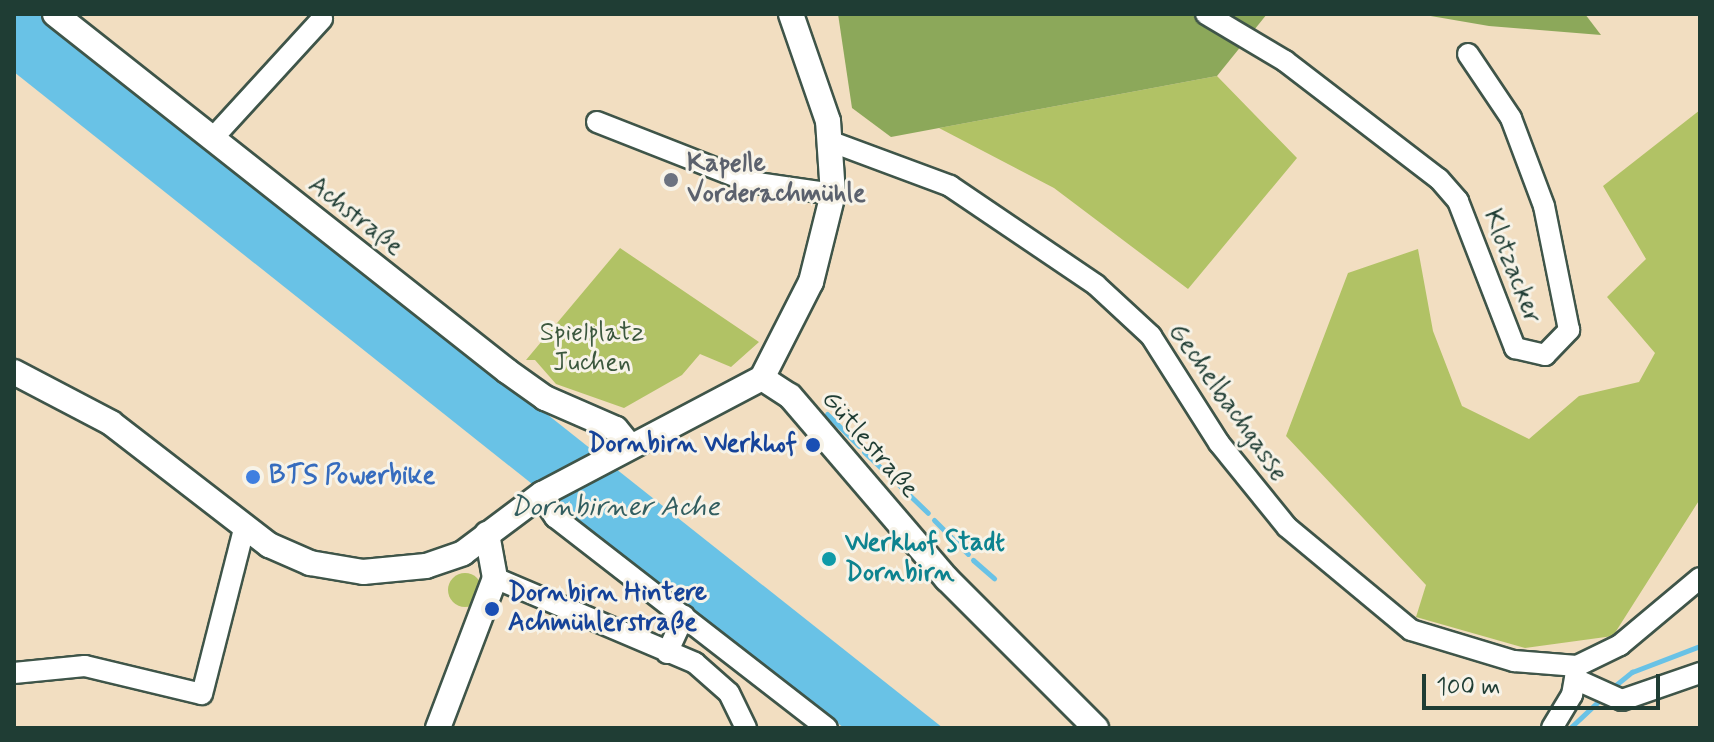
<!DOCTYPE html>
<meta charset="utf-8">
<style>
body{margin:0}
#map{position:relative;width:1714px;height:742px;overflow:hidden;background:#f2dec1;font-family:Mynerve,sans-serif}
div>[style]{position:absolute}
.green>*{inset:0;background:#b1c265}
.round{border-radius:50%}
.forest>*{inset:0;background:#8ca85a}
.water>*{inset:0;background:#69c2e6}
.stream>*{height:5px;margin:-2.5px;padding:0 2.5px;transform-origin:2.5px;border-radius:2.5px;background:#69c2e6}
.roads{filter:drop-shadow(2px 0 #3f5549) drop-shadow(-2px 0 #3f5549) drop-shadow(0 2px #3f5549) drop-shadow(0 -2px #3f5549)}
.minor>*{height:20px;margin:-10px;padding:0 10px;transform-origin:10px;border-radius:10px;background:#fff}
.tertiary>*{height:24px;margin:-12px;padding:0 12px;transform-origin:12px;border-radius:12px;background:#fff}
.dots>*{width:22px;height:22px;translate:-50% -50%;box-sizing:border-box;border:4px solid #f7f3e8;border-radius:50%}
span{translate:-50% -50%;white-space:nowrap;text-align:center;line-height:1.15;-webkit-text-stroke:6px #f7f3e8;paint-order:stroke}
.worship-label{font-size:26px;color:#5b616d;font-weight:700}
.left{translate:0 -50%;text-align:left}
.street-label{font-size:26px;color:#1f3d34}
.park-label{font-size:26px;color:#3c583e}
.transit-label{font-size:26px;color:#164399;font-weight:700}
.right{translate:-100% -50%;text-align:right}
.shop-label{font-size:26px;color:#366cbe;font-weight:700}
.culture-label{font-size:26px;color:#0d838f;font-weight:700}
.water-label{font-size:28px;color:#325e60;font-style:italic}
.frame{position:absolute;inset:0;border:16px solid #1f3d34;pointer-events:none}
.scale{position:absolute;left:1422px;top:674px;width:238px;height:36px;box-sizing:border-box;border:4px solid #1f3d34;border-top:0;padding-left:10px;font-size:24px;line-height:28px;white-space:nowrap;color:#1f3d34;-webkit-text-stroke:6px #f7f3e8;paint-order:stroke}
</style>
<div id="map">
<div class="green">
<i style="clip-path:polygon(1217px 76px,1297px 158px,1188px 289px,1054px 188px,939px 128px)"></i>
<i style="clip-path:polygon(1700px 110px,1700px 499px,1613px 636px,1525px 648px,1416px 617px,1426px 585px,1286px 436px,1348px 273px,1418px 249px,1433px 331px,1462px 406px,1529px 439px,1579px 396px,1639px 382px,1655px 353px,1607px 297px,1646px 259px,1603px 186px)"></i>
<i style="clip-path:polygon(620px 248px,759px 342px,731px 367px,700px 354px,682px 375px,624px 408px,556px 384px,535px 360px,526px 360px)"></i>
<i class="round" style="left:448px;top:573px;width:34px;height:34px"></i>
</div>
<div class="forest">
<i style="clip-path:polygon(838px 14px,1267px 14px,1217px 76px,891px 137px,852px 108px)"></i>
<i style="clip-path:polygon(1419px 14px,1585px 14px,1601px 35px,1489px 26px)"></i>
</div>
<div class="water">
<i style="clip-path:polygon(14px 14px,42px 14px,943px 728px,844px 728px,732px 643px,14px 72px)"></i>
</div>
<div class="stream">
<i style="left:827px;top:414px;width:45px;rotate:45deg"></i>
<i style="left:864px;top:452px;width:37px;rotate:43deg"></i>
<i style="left:899px;top:485px;width:40px;rotate:44deg"></i>
<i style="left:934px;top:520px;width:48px;rotate:45deg"></i>
<i style="left:973px;top:560px;width:28px;rotate:41deg"></i>
<i style="left:1612px;top:688px;width:26px;rotate:-39deg"></i>
<i style="left:1632px;top:672px;width:73px;rotate:-20.9deg"></i>
<i style="left:1570px;top:728px;width:44px;rotate:-43.2deg"></i>
</div>
<div class="roads">
<div class="minor">
<i style="left:1206px;top:14px;width:92px;rotate:30.7deg"></i>
<i style="left:1285px;top:61px;width:194px;rotate:37.5deg"></i>
<i style="left:1439px;top:179px;width:29px;rotate:49deg"></i>
<i style="left:1458px;top:201px;width:158px;rotate:68.8deg"></i>
<i style="left:1515px;top:348px;width:31px;rotate:13deg"></i>
<i style="left:1545px;top:355px;width:35px;rotate:-46deg"></i>
<i style="left:1569px;top:330px;width:126px;rotate:-101.4deg"></i>
<i style="left:1544px;top:206px;width:94px;rotate:-110.6deg"></i>
<i style="left:1511px;top:118px;width:77px;rotate:-123.9deg"></i>
<i style="left:597px;top:122px;width:164px;rotate:21.4deg"></i>
<i style="left:750px;top:182px;width:84px;rotate:8.2deg"></i>
<i style="left:212px;top:139px;width:163px;rotate:-47.5deg"></i>
<i style="left:832px;top:142px;width:126px;rotate:20.4deg"></i>
<i style="left:950px;top:186px;width:176px;rotate:34.1deg"></i>
<i style="left:1096px;top:285px;width:75px;rotate:42.8deg"></i>
<i style="left:1151px;top:336px;width:127px;rotate:57.6deg"></i>
<i style="left:1219px;top:443px;width:108px;rotate:51deg"></i>
<i style="left:1287px;top:527px;width:161px;rotate:39.7deg"></i>
<i style="left:1411px;top:630px;width:108px;rotate:16.8deg"></i>
<i style="left:1514px;top:661px;width:63px;rotate:4.5deg"></i>
<i style="left:1577px;top:666px;width:48px;rotate:-26deg"></i>
<i style="left:1620px;top:645px;width:104px;rotate:-39.9deg"></i>
<i style="left:540px;top:495px;width:27px;rotate:56deg"></i>
<i style="left:555px;top:517px;width:344px;rotate:37.8deg"></i>
<i style="left:495px;top:578px;width:217px;rotate:23deg"></i>
<i style="left:695px;top:663px;width:45px;rotate:41.4deg"></i>
<i style="left:729px;top:693px;width:39px;rotate:64deg"></i>
<i style="left:667px;top:653px;width:41px;rotate:-65.3deg"></i>
<i style="left:14px;top:673px;width:71px;rotate:-5.6deg"></i>
<i style="left:85px;top:666px;width:120px;rotate:13.5deg"></i>
<i style="left:202px;top:694px;width:170px;rotate:-75.7deg"></i>
<i style="left:1575px;top:679px;width:51px;rotate:24.1deg"></i>
<i style="left:1622px;top:700px;width:83px;rotate:-19.1deg"></i>
<i style="left:1552px;top:728px;width:39px;rotate:-59deg"></i>
<i style="left:1572px;top:695px;width:29px;rotate:-80deg"></i>
</div>
<div class="tertiary">
<i style="left:55px;top:14px;width:576px;rotate:38.3deg"></i>
<i style="left:507px;top:371px;width:47px;rotate:35.4deg"></i>
<i style="left:545px;top:398px;width:77px;rotate:23.6deg"></i>
<i style="left:616px;top:429px;width:22px;rotate:51deg"></i>
<i style="left:14px;top:372px;width:110px;rotate:27.7deg"></i>
<i style="left:111px;top:423px;width:200px;rotate:37.7deg"></i>
<i style="left:269px;top:545px;width:45px;rotate:23.7deg"></i>
<i style="left:310px;top:563px;width:54px;rotate:9.6deg"></i>
<i style="left:363px;top:572px;width:63px;rotate:-5.4deg"></i>
<i style="left:426px;top:566px;width:39px;rotate:-19deg"></i>
<i style="left:463px;top:553px;width:99px;rotate:-36.8deg"></i>
<i style="left:542px;top:494px;width:249px;rotate:-27.8deg"></i>
<i style="left:762px;top:378px;width:33px;rotate:33deg"></i>
<i style="left:790px;top:396px;width:241px;rotate:49.4deg"></i>
<i style="left:947px;top:579px;width:211px;rotate:45deg"></i>
<i style="left:762px;top:378px;width:108px;rotate:-63deg"></i>
<i style="left:811px;top:282px;width:91px;rotate:-76deg"></i>
<i style="left:833px;top:194px;width:73px;rotate:-93.9deg"></i>
<i style="left:828px;top:121px;width:113px;rotate:-109.1deg"></i>
<i style="left:438px;top:728px;width:160px;rotate:-69.2deg"></i>
<i style="left:495px;top:578px;width:45px;rotate:-100.3deg"></i>
</div>
</div>
<div class="dots">
<i style="left:671px;top:180px;background:#6b7280"></i>
<i style="left:813px;top:445px;background:#1a4fb4"></i>
<i style="left:253px;top:477px;background:#3f7fe0"></i>
<i style="left:829px;top:559px;background:#0f9aa8"></i>
<i style="left:492px;top:609px;background:#1a4fb4"></i>
</div>
<div class="worship-label">
<span class="left" style="left:687px;top:180px">Kapelle<br>Vorderachmühle</span>
</div>
<div class="street-label">
<span style="left:355px;top:217px;rotate:38deg">Achstraße</span>
<span style="left:1511px;top:267px;rotate:69deg">Klotzacker</span>
<span style="left:1227px;top:403px;rotate:55deg">Gechelbachgasse</span>
<span style="left:869px;top:445px;rotate:49deg">Gütlestraße</span>
</div>
<div class="park-label">
<span style="left:592px;top:349px">Spielplatz<br>Juchen</span>
</div>
<div class="transit-label">
<span class="right" style="left:797px;top:445px">Dornbirn Werkhof</span>
<span class="left" style="left:508px;top:609px">Dornbirn Hintere<br>Achmühlerstraße</span>
</div>
<div class="shop-label">
<span class="left" style="left:269px;top:477px">BTS Powerbike</span>
</div>
<div class="culture-label">
<span class="left" style="left:845px;top:559px">Werkhof Stadt<br>Dornbirn</span>
</div>
<div class="water-label">
<span style="left:615px;top:508px">Dornbirner Ache</span>
</div>
<div class="frame"></div>
<div class="scale">100 m</div>
</div>
